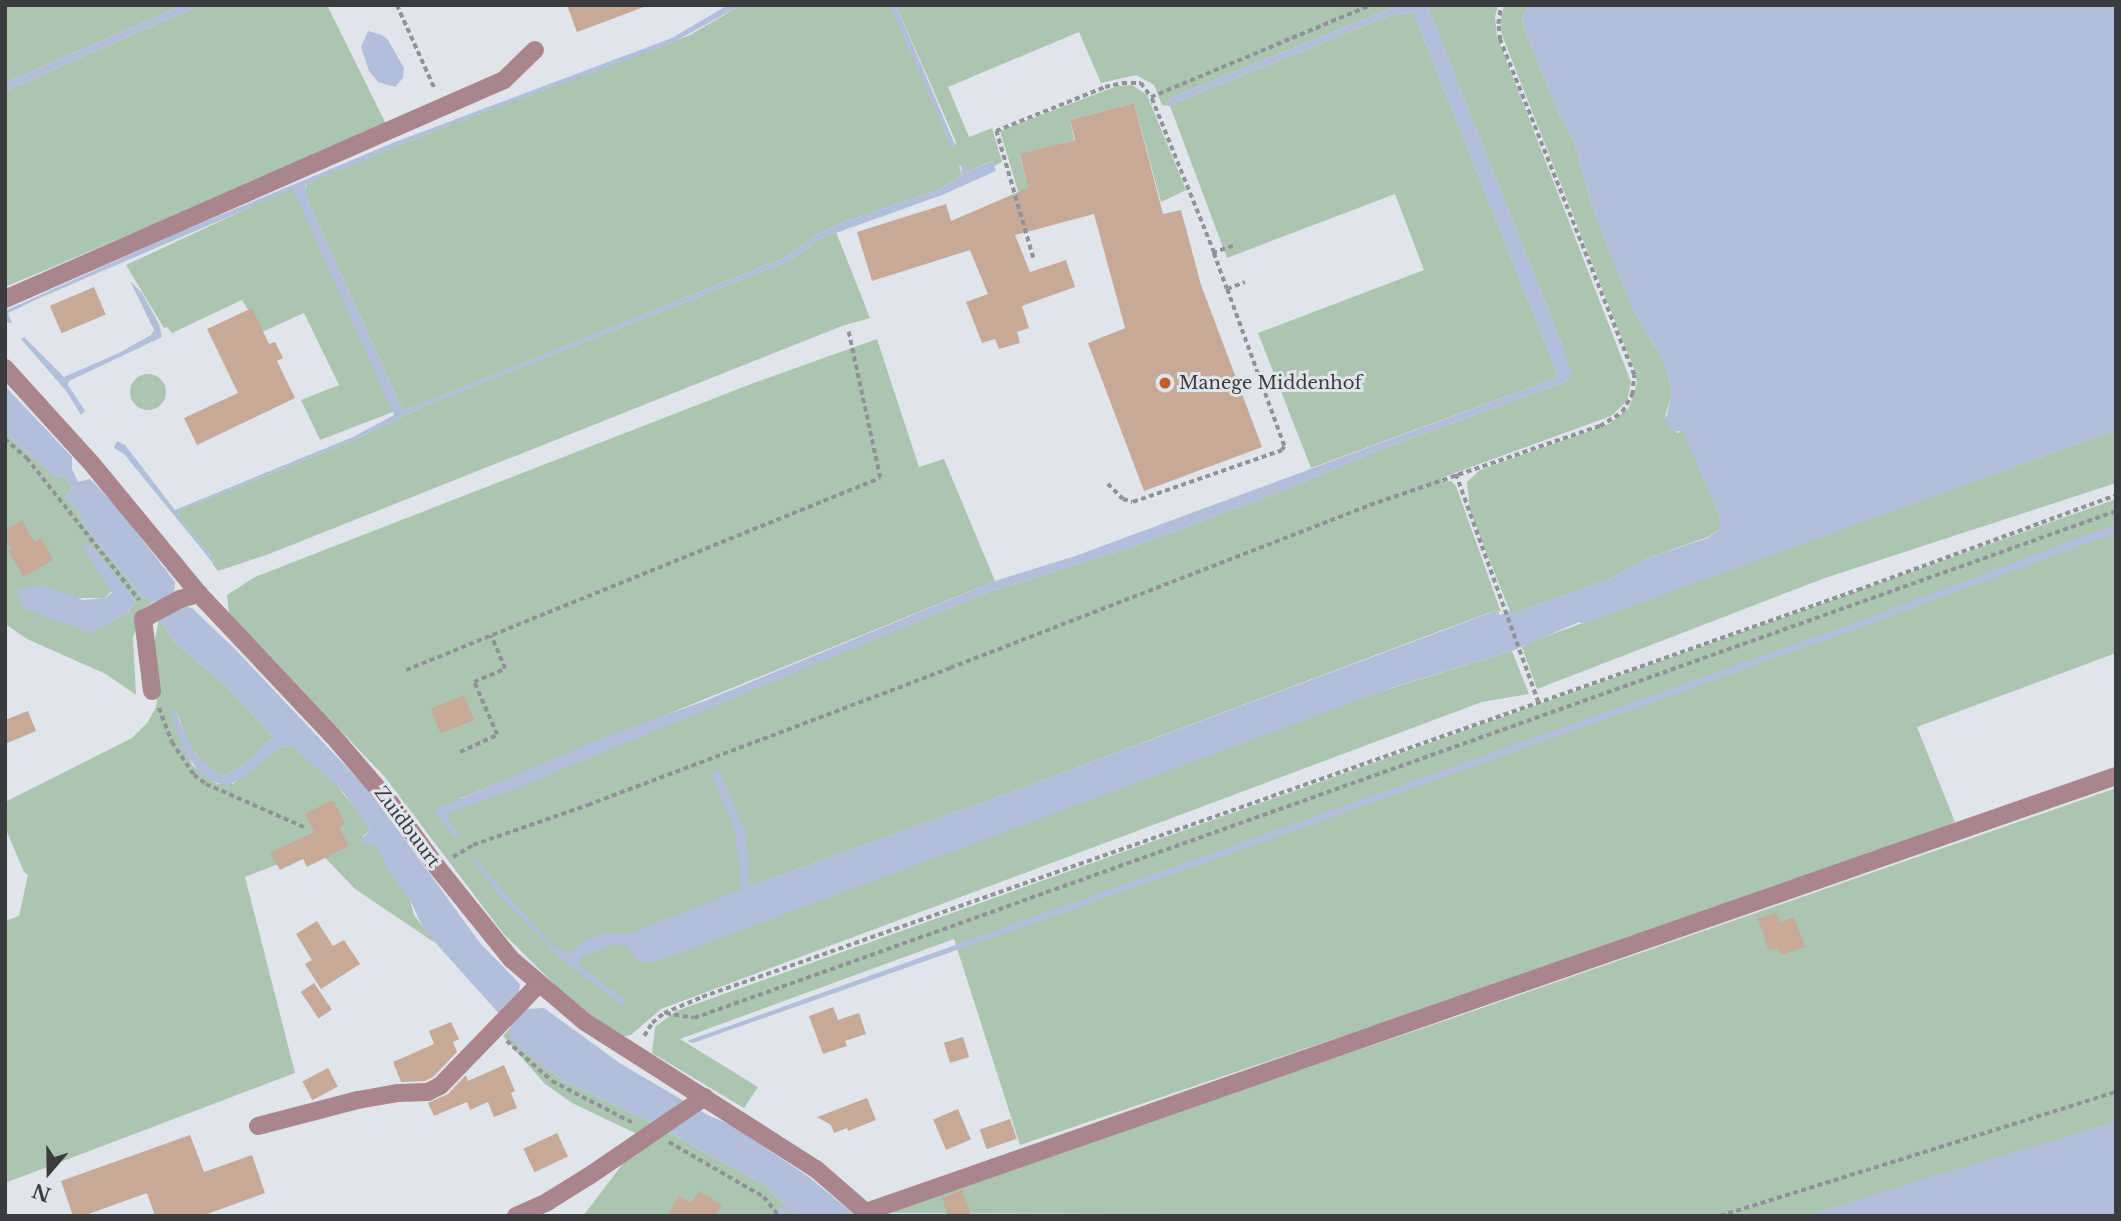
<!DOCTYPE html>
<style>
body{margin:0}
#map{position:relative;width:2121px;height:1221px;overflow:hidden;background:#e0e5eb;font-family:"Libre Baskerville",serif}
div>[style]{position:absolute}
.green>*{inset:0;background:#acc5b0}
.round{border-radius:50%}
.water>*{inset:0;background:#b1bfdb}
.stream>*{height:6px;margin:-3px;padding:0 3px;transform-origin:3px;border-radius:3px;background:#b1bfdb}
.building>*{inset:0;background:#c6aa97;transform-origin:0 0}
.path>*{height:3.5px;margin-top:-1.75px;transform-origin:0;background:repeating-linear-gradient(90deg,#8f9397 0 5px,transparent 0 8.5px)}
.minor>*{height:18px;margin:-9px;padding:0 9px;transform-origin:9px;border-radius:9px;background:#aa858e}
.dots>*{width:19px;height:19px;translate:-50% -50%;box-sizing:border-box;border:4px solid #e0e5eb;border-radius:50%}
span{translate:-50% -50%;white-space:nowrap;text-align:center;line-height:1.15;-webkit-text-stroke:6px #e0e5eb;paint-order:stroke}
.poi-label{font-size:18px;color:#3a3c3f}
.left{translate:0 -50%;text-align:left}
.street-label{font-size:18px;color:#3a3c3f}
.frame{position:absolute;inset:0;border:7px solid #3a3c3f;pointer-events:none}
.north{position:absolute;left:14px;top:1137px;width:70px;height:70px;-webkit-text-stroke:5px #e0e5eb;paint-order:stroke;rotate:200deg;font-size:19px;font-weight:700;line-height:28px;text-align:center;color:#3a3c3f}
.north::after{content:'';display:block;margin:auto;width:24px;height:32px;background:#3a3c3f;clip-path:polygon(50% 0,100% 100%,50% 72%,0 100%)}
</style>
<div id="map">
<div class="green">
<i style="clip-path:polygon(5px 5px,183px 5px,5px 83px)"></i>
<i style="clip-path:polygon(200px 5px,327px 5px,387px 126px,5px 287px,5px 91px)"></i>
<i style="clip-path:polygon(741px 5px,890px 5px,954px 148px,956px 142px,896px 5px,1399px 5px,1168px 99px,1170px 105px,1391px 15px,1413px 12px,1557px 373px,1556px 378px,1311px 468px,1258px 333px,1424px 270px,1395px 194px,1227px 258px,1170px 106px,1162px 105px,1154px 85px,1136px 75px,1101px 83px,1079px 32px,948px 87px,969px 137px,992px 128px,1002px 162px,994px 166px,992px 161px,968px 171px,959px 165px,962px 175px,938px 190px,846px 221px,820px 233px,784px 258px,403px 411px,310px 205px,305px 191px,307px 183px,442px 128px,690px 35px)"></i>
<i style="clip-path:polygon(1427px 5px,1498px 5px,1495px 17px,1497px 36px,1631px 382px,1627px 401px,1611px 416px,1441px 478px,1442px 481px,1451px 481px,1456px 486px,1501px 612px,1497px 610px,1437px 632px,1025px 787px,742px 889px,1512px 651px,1529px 694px,1482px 702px,661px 1009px,631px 1035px,620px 1037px,566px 996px,503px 933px,384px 776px,229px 614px,227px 595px,255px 577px,751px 384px,877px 339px,919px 467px,944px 459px,995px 581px,459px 799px,499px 794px,991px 591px,1127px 549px,1283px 491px,1374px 452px,1568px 381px,1563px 347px)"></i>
<i style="clip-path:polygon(1504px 5px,1530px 5px,1522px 17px,1525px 30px,1559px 114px,1575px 144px,1591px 204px,1633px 310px,1665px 364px,1672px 394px,1665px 416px,1677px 433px,1683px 431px,1719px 514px,1719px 529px,1708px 537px,1645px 559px,1610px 579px,1511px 614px,1470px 511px,1467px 482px,1480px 470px,1609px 424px,1629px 408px,1637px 383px,1634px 369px,1502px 35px,1500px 22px)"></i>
<i style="clip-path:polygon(1132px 85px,1147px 95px,1186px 190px,1161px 202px,1134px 103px,1070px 120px,1074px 140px,1020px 155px,1038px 229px,1030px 231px,1000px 131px,1117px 86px)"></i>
<i style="clip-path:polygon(298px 185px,398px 410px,320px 440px,301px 400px,339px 385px,304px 313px,262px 332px,242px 300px,172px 333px,167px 327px,164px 328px,126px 265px)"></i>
<i style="clip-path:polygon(836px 232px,870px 318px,842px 326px,269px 554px,218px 571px,212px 563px,215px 561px,178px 517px,180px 510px,359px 438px,424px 406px,791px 260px,822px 238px)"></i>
<i class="round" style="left:130px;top:374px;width:36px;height:36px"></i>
<i style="clip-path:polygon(2116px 430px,2116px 483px,1825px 578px,1537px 689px,1522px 647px,1533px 641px)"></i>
<i style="clip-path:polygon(evenodd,5px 433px,57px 478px,65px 475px,72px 488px,65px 497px,80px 514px,83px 524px,142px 597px,153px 602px,141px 610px,133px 638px,136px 695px,106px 674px,27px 639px,5px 624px,5px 433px,87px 544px,136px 601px,128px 613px,90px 633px,20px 590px,46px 586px,72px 598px,105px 598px,112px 590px,94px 565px,87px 544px)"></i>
<i style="clip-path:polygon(2116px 499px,2116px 653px,1917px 727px,1955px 822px,1901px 847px,1020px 1145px,954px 939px,680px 1039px,758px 1087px,744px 1108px,652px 1053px,655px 1027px,676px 1011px)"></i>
<i style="clip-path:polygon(159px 619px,175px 643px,225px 685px,273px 737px,245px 764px,225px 775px,218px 774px,203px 763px,190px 746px,176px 711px,192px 765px,217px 784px,233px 784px,281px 747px,292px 746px,331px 779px,356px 809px,370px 830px,363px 836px,366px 844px,374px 843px,410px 900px,414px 915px,435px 943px,355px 889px,312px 844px,297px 857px,245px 877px,295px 1073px,5px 1183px,5px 921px,19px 916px,28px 875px,24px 872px,5px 827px,5px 802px,132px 738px,148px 722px,156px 707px,158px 691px,153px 649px)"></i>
<i style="clip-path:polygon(2116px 788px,2116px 1122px,1806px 1216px,885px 1213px,899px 1205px,1450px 1019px)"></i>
<i style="clip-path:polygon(511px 1027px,544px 1067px,562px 1080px,650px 1122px,766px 1186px,796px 1216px,583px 1216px,628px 1157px,639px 1135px,572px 1103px,544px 1083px,503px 1036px)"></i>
</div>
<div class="water">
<i style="clip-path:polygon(183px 5px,200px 5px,5px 91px,5px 83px)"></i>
<i style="clip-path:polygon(728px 5px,741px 5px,670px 44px,442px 128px,306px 184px,305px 191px,310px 205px,403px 411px,784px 258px,820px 233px,846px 221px,938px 190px,962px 175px,961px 162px,968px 171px,993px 161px,996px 171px,942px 195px,822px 238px,791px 260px,424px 406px,359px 438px,180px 510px,178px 517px,215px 561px,213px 563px,124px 454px,114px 448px,117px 441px,125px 445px,175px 510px,353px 437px,394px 415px,293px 189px,42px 297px,8px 313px,12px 323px,5px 322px,5px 311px,175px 234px,395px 142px,672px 38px)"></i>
<i style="clip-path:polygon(890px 5px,896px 5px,956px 147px,951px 146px)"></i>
<i style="clip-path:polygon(1399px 5px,1427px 5px,1563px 347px,1572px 373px,1568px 381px,1374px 452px,1283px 491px,1127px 549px,991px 591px,515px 789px,449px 812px,448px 819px,460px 836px,454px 837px,435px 813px,437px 809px,600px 739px,707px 700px,995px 581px,1078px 555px,1556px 378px,1557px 373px,1413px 12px,1391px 15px,1170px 105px,1168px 103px,1168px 99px)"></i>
<i style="clip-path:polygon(1530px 5px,2116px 5px,2116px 430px,1583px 624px,1579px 622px,1512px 651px,1391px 688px,656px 962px,639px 962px,624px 945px,610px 945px,580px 957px,578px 964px,625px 1000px,623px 1006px,561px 959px,504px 901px,473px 860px,474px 857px,541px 933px,557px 949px,571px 953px,578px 944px,602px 934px,631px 933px,742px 889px,735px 830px,711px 773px,720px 771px,745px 831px,750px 886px,1025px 787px,1498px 610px,1500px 615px,1510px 611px,1511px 614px,1610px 579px,1645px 559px,1708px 538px,1719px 529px,1719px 514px,1683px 432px,1670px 430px,1665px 422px,1672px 394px,1665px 364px,1633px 310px,1591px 204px,1575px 144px,1559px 114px,1525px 30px,1522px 17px)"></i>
<i style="clip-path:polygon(368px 31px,382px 35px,388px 40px,404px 68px,403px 78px,395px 87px,378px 82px,369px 71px,361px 47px)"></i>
<i style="clip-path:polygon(130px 281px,142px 293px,159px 324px,162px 337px,69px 381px,68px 385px,85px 411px,81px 415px,67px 392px,21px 339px,24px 337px,64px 377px,119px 353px,151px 335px,154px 330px)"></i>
<i style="clip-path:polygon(5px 386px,72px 457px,72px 469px,78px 482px,90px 479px,117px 507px,175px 582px,174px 593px,181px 605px,192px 608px,234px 648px,371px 793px,480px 943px,520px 984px,517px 1000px,526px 1009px,544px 1008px,621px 1064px,708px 1115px,731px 1125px,809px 1177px,856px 1216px,796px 1216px,766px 1186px,650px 1122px,562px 1080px,544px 1067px,510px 1039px,511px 1027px,424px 930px,410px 900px,383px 864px,384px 859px,374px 843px,364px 845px,361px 840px,370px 830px,344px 793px,292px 746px,281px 747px,241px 779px,226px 786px,209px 780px,198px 770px,184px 752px,171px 713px,174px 710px,196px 755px,218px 774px,225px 775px,245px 764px,273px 737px,225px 685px,175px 643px,159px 619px,163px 599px,153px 602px,142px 597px,83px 524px,80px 514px,65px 497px,72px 488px,65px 475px,57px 478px,5px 433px)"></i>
<i style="clip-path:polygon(2116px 524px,2116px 533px,1840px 635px,1238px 851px,693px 1043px,687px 1041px,1868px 618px)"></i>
<i style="clip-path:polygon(87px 544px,90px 544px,136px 601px,128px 613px,90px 633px,23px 608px,17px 592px,25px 587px,46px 586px,83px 600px,105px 598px,112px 593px,82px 547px)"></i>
<i style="clip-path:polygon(2116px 1122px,2116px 1216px,1806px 1216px,1934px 1176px)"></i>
</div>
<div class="stream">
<i style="left:775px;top:1216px;width:17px;rotate:-31deg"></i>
</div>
<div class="building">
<i style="clip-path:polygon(567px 5px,644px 5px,644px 7px,577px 32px)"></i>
<i style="clip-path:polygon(1134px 103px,1163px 214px,1181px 210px,1201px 285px,1262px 447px,1144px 491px,1088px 343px,1125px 328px,1094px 214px,1015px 235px,1030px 272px,1066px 260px,1075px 287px,1022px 306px,1029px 328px,1017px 332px,1020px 343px,999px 349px,995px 339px,982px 343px,966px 302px,988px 294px,970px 250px,872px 281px,857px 232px,946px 204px,951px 221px,1028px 188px,1020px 154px,1075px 140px,1070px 120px)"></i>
<i style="left:94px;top:287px;width:30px;height:48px;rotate:67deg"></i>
<i style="clip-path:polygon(252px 308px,269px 344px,275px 342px,283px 358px,277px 361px,295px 398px,197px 445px,184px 418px,238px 393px,207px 329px)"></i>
<i style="clip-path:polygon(22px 520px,34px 542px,41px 538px,53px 560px,24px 577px,8px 551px,11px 549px,5px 538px,5px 530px)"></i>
<i style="left:464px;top:695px;width:27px;height:36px;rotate:68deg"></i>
<i style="clip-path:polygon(28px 711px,36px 731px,5px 744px,5px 720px)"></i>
<i style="clip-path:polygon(330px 801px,334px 801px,345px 824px,339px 827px,349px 846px,307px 867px,303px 859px,280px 870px,270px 853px,314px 832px,305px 814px)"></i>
<i style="clip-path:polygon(1776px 912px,1780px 922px,1794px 917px,1805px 947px,1781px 955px,1778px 948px,1769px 951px,1758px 919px)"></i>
<i style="clip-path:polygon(317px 921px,333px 946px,344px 940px,360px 964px,321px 989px,305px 964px,312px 960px,296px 934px)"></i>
<i style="left:314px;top:983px;width:32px;height:16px;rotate:56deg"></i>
<i style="clip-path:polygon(833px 1007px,838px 1020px,859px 1013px,866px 1034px,845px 1041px,847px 1046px,823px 1054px,809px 1016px)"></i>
<i style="clip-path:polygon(451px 1022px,459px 1039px,453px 1042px,457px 1052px,433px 1077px,425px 1081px,401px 1082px,393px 1062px,434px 1044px,429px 1031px)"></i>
<i style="left:963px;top:1037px;width:21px;height:20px;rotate:73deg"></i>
<i style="clip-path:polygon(504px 1065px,515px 1091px,511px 1093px,517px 1108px,494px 1117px,488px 1102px,470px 1110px,467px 1102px,434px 1116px,428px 1103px,448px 1094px,466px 1075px,468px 1081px)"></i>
<i style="left:328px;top:1068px;width:21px;height:29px;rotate:62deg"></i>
<i style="clip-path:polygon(867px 1098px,876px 1120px,848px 1131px,847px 1128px,834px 1133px,831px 1125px,817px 1117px)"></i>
<i style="left:958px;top:1109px;width:33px;height:27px;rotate:67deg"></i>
<i style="left:1010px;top:1119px;width:21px;height:32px;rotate:71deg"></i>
<i style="left:557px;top:1133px;width:26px;height:37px;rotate:65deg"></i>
<i style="clip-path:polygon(190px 1135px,204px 1172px,252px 1155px,265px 1193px,202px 1216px,155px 1216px,147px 1193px,83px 1216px,73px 1216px,61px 1181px)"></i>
<i style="clip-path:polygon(962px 1190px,971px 1216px,948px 1216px,942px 1198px)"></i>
<i style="clip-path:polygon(699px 1191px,722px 1205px,715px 1216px,667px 1216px,679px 1196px,691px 1203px)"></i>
</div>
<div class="path">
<i style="left:397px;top:5px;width:92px;rotate:65.7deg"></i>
<i style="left:1233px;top:246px;width:20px;rotate:160deg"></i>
<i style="left:1214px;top:253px;width:168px;rotate:-112deg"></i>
<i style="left:1151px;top:97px;width:238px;rotate:-22.7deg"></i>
<i style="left:1214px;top:253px;width:38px;rotate:70deg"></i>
<i style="left:1227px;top:289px;width:19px;rotate:-21deg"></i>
<i style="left:1033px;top:258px;width:132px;rotate:-106.2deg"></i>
<i style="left:996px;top:131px;width:118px;rotate:-22deg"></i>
<i style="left:1105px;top:87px;width:17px;rotate:-13deg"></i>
<i style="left:1122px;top:83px;width:19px"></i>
<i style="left:1141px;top:83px;width:17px;rotate:54deg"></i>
<i style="left:5px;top:439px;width:29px;rotate:41deg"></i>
<i style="left:27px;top:458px;width:181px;rotate:51.7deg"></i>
<i style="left:1456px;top:474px;width:241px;rotate:70.1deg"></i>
<i style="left:1108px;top:484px;width:21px;rotate:45deg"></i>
<i style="left:1123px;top:499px;width:10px;rotate:17deg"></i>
<i style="left:1133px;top:502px;width:158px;rotate:-19.2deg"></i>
<i style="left:1282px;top:450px;width:4px;rotate:-63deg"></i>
<i style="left:1284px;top:446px;width:167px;rotate:-110deg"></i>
<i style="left:406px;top:670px;width:511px;rotate:-22.05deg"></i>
<i style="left:880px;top:478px;width:151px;rotate:-102.2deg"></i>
<i style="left:159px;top:708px;width:36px;rotate:69deg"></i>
<i style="left:172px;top:742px;width:40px;rotate:56deg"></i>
<i style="left:194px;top:775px;width:15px;rotate:37deg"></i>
<i style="left:206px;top:784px;width:107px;rotate:23.7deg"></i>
<i style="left:460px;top:752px;width:41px;rotate:-24.7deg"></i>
<i style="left:497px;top:735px;width:58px;rotate:-113.5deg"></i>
<i style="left:474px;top:682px;width:34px;rotate:-23deg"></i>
<i style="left:505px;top:669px;width:36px;rotate:-113deg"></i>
<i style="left:453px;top:857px;width:23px;rotate:-31deg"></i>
<i style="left:473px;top:845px;width:122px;rotate:-19.2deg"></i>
<i style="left:588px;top:805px;width:387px;rotate:-20.7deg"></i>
<i style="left:950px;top:668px;width:451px;rotate:-21.2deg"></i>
<i style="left:1370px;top:505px;width:243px;rotate:-19deg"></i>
<i style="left:1600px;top:426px;width:26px;rotate:-32deg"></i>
<i style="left:1622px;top:412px;width:20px;rotate:-60deg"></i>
<i style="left:1632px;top:395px;width:20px;rotate:-84deg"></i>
<i style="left:1634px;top:375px;width:361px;rotate:-111.8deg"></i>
<i style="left:1500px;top:40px;width:16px;rotate:-97deg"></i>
<i style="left:1498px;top:24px;width:19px;rotate:-81deg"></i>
<i style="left:666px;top:1013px;width:28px;rotate:10deg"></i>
<i style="left:694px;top:1018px;width:1510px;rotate:-19.62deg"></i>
<i style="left:644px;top:1036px;width:15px;rotate:-58deg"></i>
<i style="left:652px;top:1023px;width:16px;rotate:-40deg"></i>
<i style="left:664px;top:1013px;width:41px;rotate:-22.8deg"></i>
<i style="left:702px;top:997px;width:1226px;rotate:-19.4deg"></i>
<i style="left:1858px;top:590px;width:275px;rotate:-20.2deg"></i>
<i style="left:507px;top:1041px;width:60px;rotate:41.6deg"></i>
<i style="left:552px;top:1081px;width:93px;rotate:27.4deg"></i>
<i style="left:669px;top:1142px;width:110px;rotate:30.1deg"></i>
<i style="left:764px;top:1197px;width:24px;rotate:52deg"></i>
<i style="left:1720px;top:1216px;width:415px;rotate:-17.4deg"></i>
</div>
<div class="minor">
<i style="left:5px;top:299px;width:545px;rotate:-23.7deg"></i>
<i style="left:504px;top:80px;width:43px;rotate:-44.1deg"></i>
<i style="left:5px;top:368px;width:130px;rotate:47.8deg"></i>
<i style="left:92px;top:464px;width:168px;rotate:50.5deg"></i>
<i style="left:199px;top:594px;width:195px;rotate:46.7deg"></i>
<i style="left:333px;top:736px;width:89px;rotate:49.5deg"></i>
<i style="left:391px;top:804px;width:78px;rotate:53.9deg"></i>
<i style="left:437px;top:867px;width:118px;rotate:51.2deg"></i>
<i style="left:511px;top:959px;width:97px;rotate:40.4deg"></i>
<i style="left:585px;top:1022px;width:274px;rotate:32.5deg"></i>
<i style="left:816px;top:1169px;width:72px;rotate:41deg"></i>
<i style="left:152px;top:691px;width:73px;rotate:-97.1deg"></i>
<i style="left:143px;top:619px;width:42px;rotate:-28.4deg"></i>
<i style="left:180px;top:599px;width:20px;rotate:-15deg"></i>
<i style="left:258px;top:1126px;width:103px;rotate:-14.6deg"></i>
<i style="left:358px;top:1100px;width:41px;rotate:-9.9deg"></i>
<i style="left:398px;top:1093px;width:30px;rotate:-2deg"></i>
<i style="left:428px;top:1092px;width:13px;rotate:-27deg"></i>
<i style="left:440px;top:1086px;width:141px;rotate:-45.9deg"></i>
<i style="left:866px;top:1212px;width:1324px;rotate:-19.23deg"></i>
<i style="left:516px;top:1216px;width:34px;rotate:-24deg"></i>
<i style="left:547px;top:1202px;width:49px;rotate:-31.8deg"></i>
<i style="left:589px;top:1176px;width:140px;rotate:-34.3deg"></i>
</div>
<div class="dots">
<i style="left:1165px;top:383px;background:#c55e2f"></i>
</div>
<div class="poi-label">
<span class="left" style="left:1179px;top:383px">Manege Middenhof</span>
</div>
<div class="street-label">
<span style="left:407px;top:827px;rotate:53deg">Zuidbuurt</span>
</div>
<div class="frame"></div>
<div class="north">N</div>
</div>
